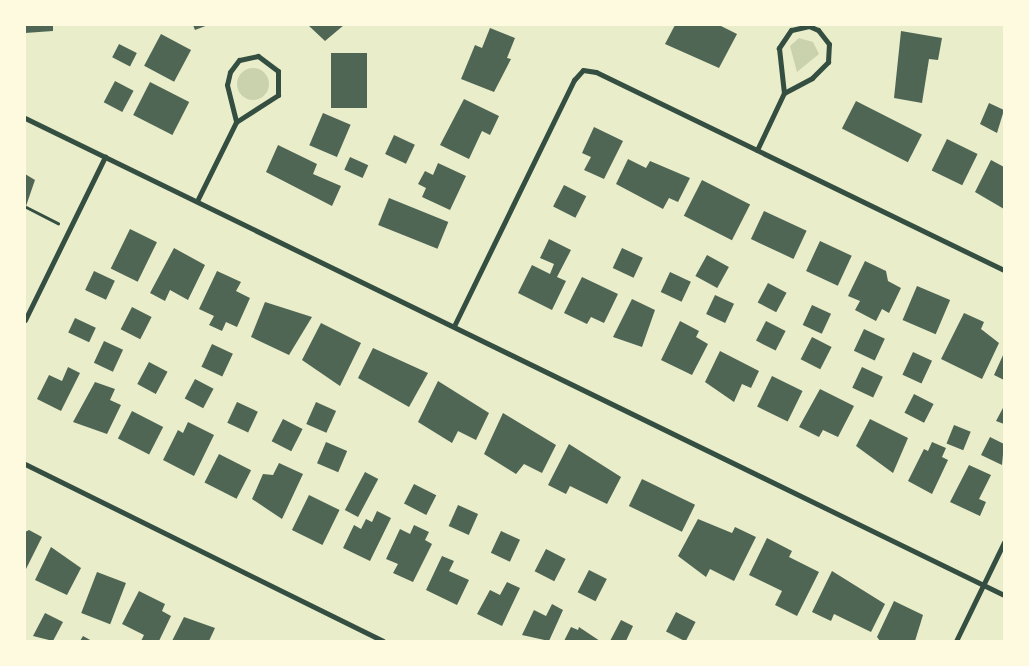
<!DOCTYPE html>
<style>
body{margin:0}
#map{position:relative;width:1029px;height:666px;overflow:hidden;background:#e9edc9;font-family:Raleway,sans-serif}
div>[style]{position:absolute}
.green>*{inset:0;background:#cad2ad}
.round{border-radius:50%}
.building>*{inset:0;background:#4f6655;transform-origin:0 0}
.path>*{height:3px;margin:-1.5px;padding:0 1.5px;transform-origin:1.5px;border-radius:1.5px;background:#344e41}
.minor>*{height:5px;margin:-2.5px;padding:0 2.5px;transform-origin:2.5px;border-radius:2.5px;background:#344e41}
span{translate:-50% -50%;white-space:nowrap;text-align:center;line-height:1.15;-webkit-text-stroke:4px #fefae0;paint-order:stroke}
.frame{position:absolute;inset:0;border:26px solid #fefae0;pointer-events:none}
</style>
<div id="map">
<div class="green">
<i style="clip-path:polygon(799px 38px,813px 42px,819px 54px,797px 72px,790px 46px)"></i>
<i class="round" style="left:237px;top:68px;width:32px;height:32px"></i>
</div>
<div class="building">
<i style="clip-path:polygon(25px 25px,53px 25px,53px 31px,25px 33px)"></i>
<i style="clip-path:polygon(193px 25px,208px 25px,195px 30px)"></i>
<i style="clip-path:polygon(308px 25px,344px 25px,325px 41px)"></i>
<i style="clip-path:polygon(675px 25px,719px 25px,737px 34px,719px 68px,665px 44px)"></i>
<i style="clip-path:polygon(490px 28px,515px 38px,507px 58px,511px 59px,494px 92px,461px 79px,475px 45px,482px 48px)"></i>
<i style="clip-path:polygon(901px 31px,942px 38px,938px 60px,929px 59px,922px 103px,894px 98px)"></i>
<i style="left:161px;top:34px;width:34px;height:36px;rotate:28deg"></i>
<i style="left:119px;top:44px;width:20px;height:15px;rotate:27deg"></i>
<i style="left:331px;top:53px;width:36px;height:55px"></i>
<i style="left:115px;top:81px;width:21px;height:24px;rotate:28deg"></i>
<i style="left:150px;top:82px;width:44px;height:37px;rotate:27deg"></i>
<i style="clip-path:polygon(464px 99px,499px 116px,490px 135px,482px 131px,469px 159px,440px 145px)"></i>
<i style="left:856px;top:101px;width:74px;height:31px;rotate:27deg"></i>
<i style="clip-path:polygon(989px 103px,1004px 110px,997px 133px,980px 124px)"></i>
<i style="left:323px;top:113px;width:30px;height:35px;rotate:23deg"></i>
<i style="clip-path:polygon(594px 127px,623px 141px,604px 179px,584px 170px,591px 157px,582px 153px)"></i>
<i style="left:394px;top:135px;width:23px;height:21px;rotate:25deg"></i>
<i style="left:947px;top:139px;width:34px;height:35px;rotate:26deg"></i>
<i style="clip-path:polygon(278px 145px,317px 164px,313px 174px,341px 186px,332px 206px,266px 172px)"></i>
<i style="left:350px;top:157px;width:20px;height:14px;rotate:24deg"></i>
<i style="clip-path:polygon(628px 159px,646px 168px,650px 161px,690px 178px,678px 202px,669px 198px,663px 209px,616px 184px)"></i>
<i style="clip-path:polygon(991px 160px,1004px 167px,1004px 209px,975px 192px)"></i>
<i style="clip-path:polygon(438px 163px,466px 176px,450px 210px,422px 197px,426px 188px,418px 184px,425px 171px,433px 175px)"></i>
<i style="clip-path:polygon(25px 174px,35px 180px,25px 209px)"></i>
<i style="left:702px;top:180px;width:54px;height:40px;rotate:27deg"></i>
<i style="left:564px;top:185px;width:25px;height:24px;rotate:27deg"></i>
<i style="left:389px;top:198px;width:64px;height:29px;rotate:22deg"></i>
<i style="left:764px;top:211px;width:47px;height:31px;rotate:25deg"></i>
<i style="left:130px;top:229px;width:30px;height:44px;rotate:26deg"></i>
<i style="clip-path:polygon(549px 239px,571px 250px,557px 277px,566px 281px,552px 310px,518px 293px,532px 265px,550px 274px,554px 264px,540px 258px)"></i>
<i style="left:820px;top:241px;width:35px;height:33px;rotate:25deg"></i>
<i style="clip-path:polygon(174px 248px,205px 265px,188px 300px,170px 290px,165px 301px,150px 293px)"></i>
<i style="left:622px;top:248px;width:23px;height:22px;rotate:25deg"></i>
<i style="left:707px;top:255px;width:25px;height:24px;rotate:29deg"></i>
<i style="clip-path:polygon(865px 261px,886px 271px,888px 281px,901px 288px,889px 313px,882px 309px,876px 321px,855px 310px,860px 301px,848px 296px)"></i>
<i style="left:94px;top:271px;width:23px;height:21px;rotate:25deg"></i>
<i style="clip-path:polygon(217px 271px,241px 282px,236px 291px,250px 298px,237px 327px,226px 322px,222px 331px,209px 325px,214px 316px,199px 309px)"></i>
<i style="left:670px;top:272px;width:23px;height:22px;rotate:25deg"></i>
<i style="clip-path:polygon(582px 277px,618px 294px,604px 323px,591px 317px,587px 324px,564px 313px)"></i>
<i style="left:768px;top:283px;width:21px;height:22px;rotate:28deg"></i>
<i style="left:917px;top:286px;width:36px;height:37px;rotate:23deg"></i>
<i style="left:715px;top:295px;width:21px;height:21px;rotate:25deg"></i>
<i style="clip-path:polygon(632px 299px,655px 310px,642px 347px,613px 337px)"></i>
<i style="clip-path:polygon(265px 302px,312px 317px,289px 355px,251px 337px)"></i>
<i style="left:812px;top:305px;width:21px;height:22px;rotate:25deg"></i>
<i style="left:132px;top:307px;width:22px;height:25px;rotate:27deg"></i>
<i style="clip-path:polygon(964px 313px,984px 322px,981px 329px,999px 343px,982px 379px,941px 359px)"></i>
<i style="left:75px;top:318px;width:23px;height:16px;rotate:25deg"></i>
<i style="clip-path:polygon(680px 321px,699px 331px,696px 337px,708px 344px,692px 375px,661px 360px)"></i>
<i style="left:766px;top:321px;width:22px;height:22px;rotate:27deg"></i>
<i style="clip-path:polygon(321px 323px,361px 343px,340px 386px,302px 360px)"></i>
<i style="left:864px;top:329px;width:23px;height:24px;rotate:25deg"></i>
<i style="left:812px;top:337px;width:22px;height:25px;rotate:27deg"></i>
<i style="left:104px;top:341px;width:21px;height:24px;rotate:25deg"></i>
<i style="left:212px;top:344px;width:23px;height:25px;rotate:25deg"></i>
<i style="clip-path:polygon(373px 348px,428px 373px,409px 407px,358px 378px)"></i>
<i style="clip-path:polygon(720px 351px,759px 371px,751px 388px,742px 384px,734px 402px,705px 382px)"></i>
<i style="left:913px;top:352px;width:21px;height:25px;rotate:25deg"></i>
<i style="clip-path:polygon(1004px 353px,1004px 380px,994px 375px)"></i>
<i style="left:149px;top:362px;width:21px;height:25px;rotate:28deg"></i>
<i style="clip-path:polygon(68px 367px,80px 373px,61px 411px,37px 399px,49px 375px,62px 381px)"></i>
<i style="left:862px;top:367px;width:23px;height:23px;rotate:25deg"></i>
<i style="left:772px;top:376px;width:34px;height:34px;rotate:26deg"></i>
<i style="left:195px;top:379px;width:21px;height:22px;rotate:28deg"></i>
<i style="clip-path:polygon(438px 381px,489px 413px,476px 440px,458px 431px,452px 443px,418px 422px)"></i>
<i style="clip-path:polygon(95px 382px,115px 389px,110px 400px,121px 405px,107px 434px,73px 422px)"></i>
<i style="clip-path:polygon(820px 389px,854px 406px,838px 437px,823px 430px,819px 437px,799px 427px)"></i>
<i style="left:914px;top:394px;width:22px;height:21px;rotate:27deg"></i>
<i style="left:237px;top:402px;width:23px;height:23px;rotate:25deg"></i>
<i style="left:316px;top:402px;width:22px;height:24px;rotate:24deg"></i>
<i style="clip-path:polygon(1004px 406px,1004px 424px,996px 421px)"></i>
<i style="left:132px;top:411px;width:35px;height:31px;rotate:27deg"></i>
<i style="clip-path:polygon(503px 413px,556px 445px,542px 473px,524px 464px,516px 474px,484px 454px)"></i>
<i style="left:283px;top:419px;width:22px;height:25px;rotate:27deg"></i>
<i style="clip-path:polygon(870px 419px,908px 438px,893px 473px,856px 446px)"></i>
<i style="clip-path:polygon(188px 422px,214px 435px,194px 476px,163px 460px,178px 430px,183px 433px)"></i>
<i style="left:954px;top:425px;width:18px;height:20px;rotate:22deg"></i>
<i style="clip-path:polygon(990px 437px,1004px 444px,1002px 465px,981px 455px)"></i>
<i style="left:326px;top:442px;width:23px;height:23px;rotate:23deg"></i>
<i style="clip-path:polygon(932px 442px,946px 448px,942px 457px,948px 460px,932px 494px,908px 481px,924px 449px,928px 451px)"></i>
<i style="clip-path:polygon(569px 444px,621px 477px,607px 504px,570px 486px,566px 494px,548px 485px)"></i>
<i style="left:219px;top:454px;width:36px;height:32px;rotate:27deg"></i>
<i style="clip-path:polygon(279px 463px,303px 474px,282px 519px,252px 499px,263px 474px,273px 475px)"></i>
<i style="clip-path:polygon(969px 465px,991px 475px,979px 499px,986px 502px,980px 516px,950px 502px)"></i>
<i style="left:365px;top:472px;width:15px;height:43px;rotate:28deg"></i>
<i style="left:642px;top:479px;width:59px;height:30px;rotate:26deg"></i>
<i style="left:414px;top:484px;width:25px;height:22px;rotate:27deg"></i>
<i style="left:309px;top:495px;width:34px;height:39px;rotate:26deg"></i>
<i style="left:458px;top:505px;width:22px;height:23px;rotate:24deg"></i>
<i style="clip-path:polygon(377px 511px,391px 518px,370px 561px,343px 548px,354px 525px,361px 529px,366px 519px,372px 522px)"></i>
<i style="clip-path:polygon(698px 519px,732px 533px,735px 527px,756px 537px,734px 581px,710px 569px,706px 577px,678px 556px)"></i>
<i style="clip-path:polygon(414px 525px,429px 532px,425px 540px,432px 544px,413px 582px,393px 573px,398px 564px,386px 559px,400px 529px,410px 534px)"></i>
<i style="clip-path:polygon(29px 530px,42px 537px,25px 571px,25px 532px)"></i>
<i style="left:501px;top:531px;width:21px;height:24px;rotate:25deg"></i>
<i style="clip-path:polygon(767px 538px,792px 551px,789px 557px,819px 572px,797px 616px,775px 605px,782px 591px,749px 575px)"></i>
<i style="clip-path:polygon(51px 547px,81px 568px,67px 595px,35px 580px)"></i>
<i style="left:546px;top:549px;width:22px;height:25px;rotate:27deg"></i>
<i style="clip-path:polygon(442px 556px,454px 561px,449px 571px,469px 580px,457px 605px,426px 590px)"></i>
<i style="left:589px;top:570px;width:20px;height:25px;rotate:27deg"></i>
<i style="clip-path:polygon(832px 571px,885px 604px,871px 632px,834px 614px,831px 621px,812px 612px)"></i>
<i style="left:97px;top:572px;width:31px;height:44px;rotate:21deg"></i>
<i style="clip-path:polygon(507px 582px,520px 588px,502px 626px,477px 614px,490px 590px,500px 595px)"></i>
<i style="clip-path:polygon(139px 591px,165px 604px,162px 611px,171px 616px,159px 641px,141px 641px,144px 635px,122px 624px)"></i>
<i style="clip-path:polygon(894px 601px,923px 615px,915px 641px,880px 641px,877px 637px)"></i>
<i style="clip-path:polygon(552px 604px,563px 610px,549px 641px,522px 635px,534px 610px,546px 616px)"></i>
<i style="left:676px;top:612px;width:22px;height:22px;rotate:27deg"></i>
<i style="clip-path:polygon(45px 613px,63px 622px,53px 641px,33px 636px)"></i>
<i style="clip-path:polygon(184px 617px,215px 628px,209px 641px,172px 641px)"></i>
<i style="clip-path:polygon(621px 620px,633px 626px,626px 641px,610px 641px)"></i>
<i style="clip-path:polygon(571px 627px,578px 630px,579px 627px,600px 641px,564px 641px)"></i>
<i style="clip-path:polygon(83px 636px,92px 641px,80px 641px)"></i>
</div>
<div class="path">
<i style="left:26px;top:207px;width:36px;rotate:27deg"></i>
</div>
<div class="minor">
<i style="left:25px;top:118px;width:1089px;rotate:25.98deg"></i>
<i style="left:757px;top:150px;width:63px;rotate:-64.7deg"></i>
<i style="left:784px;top:93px;width:32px;rotate:-28deg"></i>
<i style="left:812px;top:78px;width:23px;rotate:-45deg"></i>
<i style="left:828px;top:62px;width:18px;rotate:-87deg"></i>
<i style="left:829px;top:44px;width:18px;rotate:-128deg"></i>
<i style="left:818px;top:30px;width:10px;rotate:-156deg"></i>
<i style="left:809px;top:26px;width:18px;rotate:167deg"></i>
<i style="left:791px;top:30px;width:22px;rotate:124deg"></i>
<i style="left:779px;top:48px;width:45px;rotate:83.7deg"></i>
<i style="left:197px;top:201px;width:88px;rotate:-63.7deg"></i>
<i style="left:236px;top:122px;width:50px;rotate:-32.7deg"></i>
<i style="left:278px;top:95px;width:24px;rotate:-90deg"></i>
<i style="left:278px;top:71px;width:25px;rotate:-143deg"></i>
<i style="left:258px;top:56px;width:19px;rotate:168deg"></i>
<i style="left:239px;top:60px;width:15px;rotate:127deg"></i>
<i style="left:230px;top:72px;width:13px;rotate:103deg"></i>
<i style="left:227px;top:85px;width:38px;rotate:76deg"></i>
<i style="left:25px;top:320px;width:182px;rotate:-63.9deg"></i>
<i style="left:454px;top:326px;width:274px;rotate:-64deg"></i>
<i style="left:574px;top:80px;width:13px;rotate:-48deg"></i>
<i style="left:583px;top:70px;width:13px;rotate:9deg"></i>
<i style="left:596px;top:72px;width:454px;rotate:25.9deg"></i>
<i style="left:25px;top:464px;width:399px;rotate:26.3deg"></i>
<i style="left:956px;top:641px;width:110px;rotate:-64.1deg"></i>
</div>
<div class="frame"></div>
</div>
